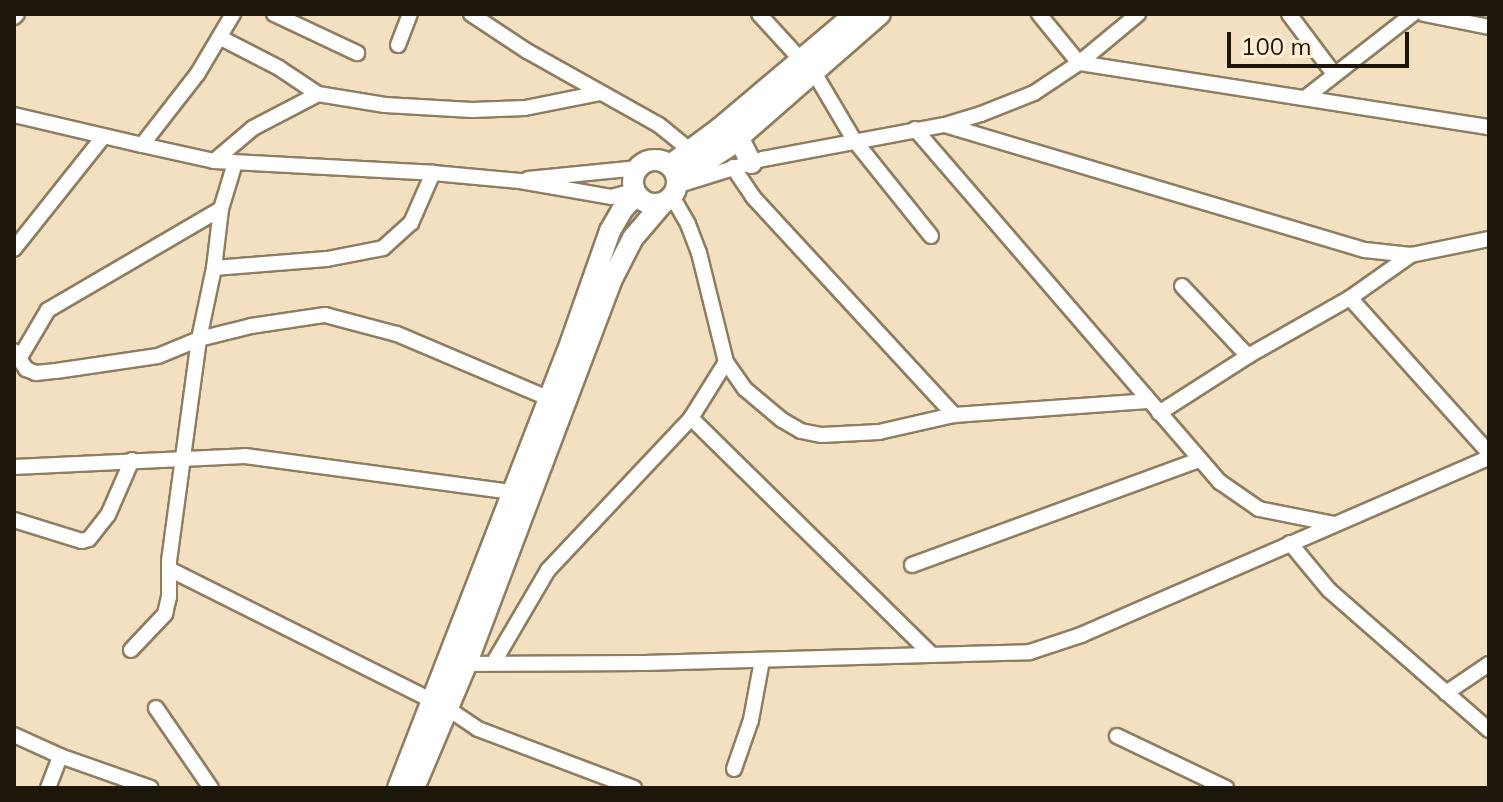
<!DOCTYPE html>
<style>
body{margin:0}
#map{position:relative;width:1503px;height:802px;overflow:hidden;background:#f3e0c1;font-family:Mulish,sans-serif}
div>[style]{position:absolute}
.roads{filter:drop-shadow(2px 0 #8e7d61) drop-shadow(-2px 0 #8e7d61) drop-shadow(0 2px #8e7d61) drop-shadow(0 -2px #8e7d61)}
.street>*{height:14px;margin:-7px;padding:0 7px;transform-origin:7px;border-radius:7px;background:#fff}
.secondary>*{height:20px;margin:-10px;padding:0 10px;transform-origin:10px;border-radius:10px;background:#fff}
.secondary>.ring{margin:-10px;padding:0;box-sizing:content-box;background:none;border:20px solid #fff;border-radius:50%}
span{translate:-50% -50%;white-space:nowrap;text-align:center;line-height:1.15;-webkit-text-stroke:6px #fdeed5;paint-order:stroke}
.frame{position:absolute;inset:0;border:16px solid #1d160b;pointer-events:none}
.scale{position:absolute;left:1227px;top:32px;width:182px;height:36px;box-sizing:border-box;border:4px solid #1d160b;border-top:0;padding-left:10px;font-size:24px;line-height:28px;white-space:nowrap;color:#1d160b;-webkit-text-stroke:6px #fdeed5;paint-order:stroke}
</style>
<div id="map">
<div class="roads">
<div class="street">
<i style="left:274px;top:14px;width:92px;rotate:25.2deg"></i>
<i style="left:471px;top:14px;width:67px;rotate:33.5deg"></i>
<i style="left:527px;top:51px;width:151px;rotate:29.3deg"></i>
<i style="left:659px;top:125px;width:41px;rotate:39.1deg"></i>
<i style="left:759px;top:14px;width:64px;rotate:47.5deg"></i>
<i style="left:1039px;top:14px;width:63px;rotate:50.8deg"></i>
<i style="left:1079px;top:63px;width:415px;rotate:8.9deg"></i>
<i style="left:1289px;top:14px;width:75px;rotate:53.1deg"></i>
<i style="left:1424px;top:14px;width:66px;rotate:11.3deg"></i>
<i style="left:14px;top:17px;width:4px;rotate:-45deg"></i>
<i style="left:221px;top:38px;width:65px;rotate:27.3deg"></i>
<i style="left:279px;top:68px;width:47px;rotate:33.7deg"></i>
<i style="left:398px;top:45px;width:33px;rotate:-69deg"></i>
<i style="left:815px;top:74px;width:77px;rotate:59.4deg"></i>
<i style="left:854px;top:140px;width:123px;rotate:51.3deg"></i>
<i style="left:1305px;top:98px;width:137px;rotate:-37.9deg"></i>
<i style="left:14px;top:115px;width:131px;rotate:13.2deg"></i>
<i style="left:142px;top:145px;width:91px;rotate:-52.1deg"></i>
<i style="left:198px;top:73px;width:69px;rotate:-59.3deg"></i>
<i style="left:945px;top:125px;width:438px;rotate:16.6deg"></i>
<i style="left:1365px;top:250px;width:46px;rotate:6.2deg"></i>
<i style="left:1411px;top:255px;width:80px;rotate:-11.6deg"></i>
<i style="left:915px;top:129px;width:467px;rotate:49.2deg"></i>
<i style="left:1220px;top:482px;width:47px;rotate:34.7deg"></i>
<i style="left:1259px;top:509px;width:76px;rotate:11.3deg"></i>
<i style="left:142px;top:145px;width:74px;rotate:12.5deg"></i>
<i style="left:214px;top:161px;width:219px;rotate:3.1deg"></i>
<i style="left:433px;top:173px;width:87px;rotate:5.3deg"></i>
<i style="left:520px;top:181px;width:92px;rotate:10deg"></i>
<i style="left:611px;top:197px;width:24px;rotate:-15deg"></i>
<i style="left:214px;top:161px;width:51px;rotate:-40.2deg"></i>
<i style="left:253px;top:128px;width:73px;rotate:-27.6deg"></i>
<i style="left:318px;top:94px;width:68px;rotate:9.3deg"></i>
<i style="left:385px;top:105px;width:87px;rotate:3.3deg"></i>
<i style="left:472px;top:110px;width:53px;rotate:-2.2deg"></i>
<i style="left:525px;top:108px;width:76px;rotate:-11.3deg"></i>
<i style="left:733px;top:167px;width:36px;rotate:56deg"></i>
<i style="left:753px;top:197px;width:297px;rotate:47.3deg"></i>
<i style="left:528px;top:179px;width:111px;rotate:-5.7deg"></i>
<i style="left:682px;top:184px;width:85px;rotate:-17.2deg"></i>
<i style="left:763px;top:159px;width:185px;rotate:-10.6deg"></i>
<i style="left:945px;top:125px;width:38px;rotate:-17deg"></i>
<i style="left:981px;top:114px;width:57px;rotate:-21.6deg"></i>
<i style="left:1034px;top:93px;width:54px;rotate:-33.7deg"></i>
<i style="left:1079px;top:63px;width:77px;rotate:-39.7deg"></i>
<i style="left:14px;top:249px;width:143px;rotate:-51.5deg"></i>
<i style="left:214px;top:268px;width:113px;rotate:-4.6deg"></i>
<i style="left:327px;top:259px;width:57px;rotate:-11.1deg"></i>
<i style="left:383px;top:248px;width:38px;rotate:-42deg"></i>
<i style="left:411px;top:223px;width:55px;rotate:-66.3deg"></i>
<i style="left:1182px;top:286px;width:96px;rotate:46.7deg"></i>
<i style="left:1350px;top:298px;width:208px;rotate:48.1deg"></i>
<i style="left:14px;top:351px;width:22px;rotate:56deg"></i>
<i style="left:26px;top:369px;width:11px;rotate:22deg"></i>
<i style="left:36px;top:373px;width:20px;rotate:-6deg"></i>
<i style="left:56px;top:371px;width:103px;rotate:-8.4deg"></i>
<i style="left:158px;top:356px;width:44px;rotate:-22.5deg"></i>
<i style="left:199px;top:339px;width:54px;rotate:-14deg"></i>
<i style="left:251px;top:326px;width:75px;rotate:-8.5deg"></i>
<i style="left:325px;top:315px;width:74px;rotate:14.8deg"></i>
<i style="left:397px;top:334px;width:166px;rotate:23deg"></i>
<i style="left:19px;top:359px;width:57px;rotate:-59.4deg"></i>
<i style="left:48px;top:310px;width:200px;rotate:-30.3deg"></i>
<i style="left:726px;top:362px;width:33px;rotate:55deg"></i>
<i style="left:745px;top:389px;width:48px;rotate:40deg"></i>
<i style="left:782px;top:420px;width:22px;rotate:30deg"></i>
<i style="left:801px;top:431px;width:21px;rotate:11deg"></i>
<i style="left:822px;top:435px;width:57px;rotate:-3deg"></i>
<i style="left:879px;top:432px;width:77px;rotate:-12.8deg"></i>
<i style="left:954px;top:415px;width:194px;rotate:-4.1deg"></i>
<i style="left:1159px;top:413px;width:106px;rotate:-32.6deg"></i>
<i style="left:1248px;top:356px;width:117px;rotate:-29.6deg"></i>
<i style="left:1350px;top:298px;width:75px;rotate:-35.2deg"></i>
<i style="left:691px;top:418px;width:337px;rotate:44.5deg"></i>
<i style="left:14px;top:467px;width:231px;rotate:-2.7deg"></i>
<i style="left:245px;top:456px;width:270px;rotate:7.7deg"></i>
<i style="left:14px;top:520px;width:71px;rotate:17.2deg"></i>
<i style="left:82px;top:541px;width:7px;rotate:-16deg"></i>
<i style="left:89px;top:539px;width:31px;rotate:-52deg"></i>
<i style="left:108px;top:515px;width:60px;rotate:-66.4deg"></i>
<i style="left:1290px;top:543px;width:61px;rotate:50.3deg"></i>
<i style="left:1329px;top:590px;width:213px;rotate:41.2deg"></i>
<i style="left:912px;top:565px;width:306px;rotate:-20.1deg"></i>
<i style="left:171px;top:570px;width:309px;rotate:26.6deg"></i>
<i style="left:447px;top:708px;width:37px;rotate:34deg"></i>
<i style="left:478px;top:729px;width:167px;rotate:20.7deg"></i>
<i style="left:131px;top:650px;width:50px;rotate:-46.6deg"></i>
<i style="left:165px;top:614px;width:17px;rotate:-77deg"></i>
<i style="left:169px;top:597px;width:36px;rotate:-90deg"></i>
<i style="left:169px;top:561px;width:224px;rotate:-82.3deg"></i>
<i style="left:199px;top:339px;width:73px;rotate:-78.1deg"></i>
<i style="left:214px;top:268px;width:59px;rotate:-83.2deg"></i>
<i style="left:221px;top:209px;width:48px;rotate:-73.1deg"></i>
<i style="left:494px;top:662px;width:107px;rotate:-59.6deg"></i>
<i style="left:548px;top:570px;width:209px;rotate:-46.7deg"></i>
<i style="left:691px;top:418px;width:66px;rotate:-58deg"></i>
<i style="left:726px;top:362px;width:112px;rotate:-103.9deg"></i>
<i style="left:699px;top:253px;width:31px;rotate:-111deg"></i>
<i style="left:688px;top:224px;width:32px;rotate:-120deg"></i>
<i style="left:461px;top:664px;width:183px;rotate:-0.3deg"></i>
<i style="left:644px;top:663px;width:386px;rotate:-1.6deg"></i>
<i style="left:1030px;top:652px;width:54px;rotate:-18.4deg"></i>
<i style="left:1081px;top:635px;width:445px;rotate:-23.5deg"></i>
<i style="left:1446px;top:693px;width:52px;rotate:-34deg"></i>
<i style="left:156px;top:708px;width:97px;rotate:55.5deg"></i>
<i style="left:14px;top:735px;width:51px;rotate:24.5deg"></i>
<i style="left:60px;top:756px;width:96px;rotate:19.4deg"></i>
<i style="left:1117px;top:736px;width:121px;rotate:25.5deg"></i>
<i style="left:734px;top:769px;width:52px;rotate:-70.9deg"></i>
<i style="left:751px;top:720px;width:61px;rotate:-79.6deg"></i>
<i style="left:48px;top:788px;width:34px;rotate:-69deg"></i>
</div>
<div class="secondary">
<i style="left:739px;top:139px;width:27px;rotate:63deg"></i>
<i class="ring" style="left:633px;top:160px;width:24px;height:24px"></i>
<i style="left:670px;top:165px;width:61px;rotate:-36.3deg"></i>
<i style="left:719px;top:129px;width:178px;rotate:-40.2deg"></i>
<i style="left:678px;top:180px;width:60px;rotate:-33.4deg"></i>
<i style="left:728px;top:147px;width:202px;rotate:-41.2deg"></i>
<i style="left:398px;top:788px;width:467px;rotate:-68.8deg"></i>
<i style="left:567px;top:353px;width:129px;rotate:-70.6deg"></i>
<i style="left:610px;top:231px;width:24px;rotate:-60deg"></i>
<i style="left:622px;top:210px;width:21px;rotate:-47deg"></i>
<i style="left:414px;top:788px;width:134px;rotate:-67.1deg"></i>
<i style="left:466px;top:665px;width:410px;rotate:-69.3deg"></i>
<i style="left:611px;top:281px;width:48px;rotate:-62.9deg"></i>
<i style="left:633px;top:238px;width:46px;rotate:-49.4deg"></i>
</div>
</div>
<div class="frame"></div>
<div class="scale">100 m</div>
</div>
